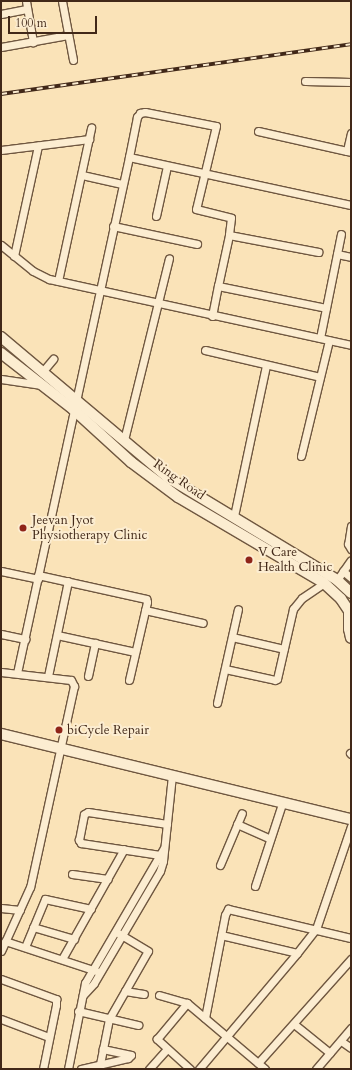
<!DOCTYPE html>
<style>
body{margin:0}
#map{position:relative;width:352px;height:1070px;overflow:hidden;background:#fae3b8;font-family:Cardo,serif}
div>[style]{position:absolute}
.roads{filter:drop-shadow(1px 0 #6f5740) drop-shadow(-1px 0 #6f5740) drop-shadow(0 1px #6f5740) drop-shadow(0 -1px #6f5740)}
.street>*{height:7px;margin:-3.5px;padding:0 3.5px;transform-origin:3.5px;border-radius:3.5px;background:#fcedd1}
.secondary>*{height:10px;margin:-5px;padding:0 5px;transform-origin:5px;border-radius:5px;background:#fcedd1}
.rail>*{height:3.5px;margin-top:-1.75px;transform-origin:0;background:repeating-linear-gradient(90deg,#fcedd1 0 6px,#412818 0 12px);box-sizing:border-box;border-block:1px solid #412818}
.dots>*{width:11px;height:11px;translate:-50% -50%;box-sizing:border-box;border:2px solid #fcedd1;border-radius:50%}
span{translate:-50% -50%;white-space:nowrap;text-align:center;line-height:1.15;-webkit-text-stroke:4px #fcedd1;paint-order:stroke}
.street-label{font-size:13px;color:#412818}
.poi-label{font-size:13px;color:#412818}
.left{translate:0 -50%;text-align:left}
.frame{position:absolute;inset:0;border:2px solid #412818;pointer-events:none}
.scale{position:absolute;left:8px;top:16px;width:89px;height:18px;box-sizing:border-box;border:2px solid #412818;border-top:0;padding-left:5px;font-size:12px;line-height:14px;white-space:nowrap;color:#412818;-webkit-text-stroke:3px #fcedd1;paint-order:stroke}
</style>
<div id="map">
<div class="roads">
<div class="street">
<i style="left:26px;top:1px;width:42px;rotate:80.3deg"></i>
<i style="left:62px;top:1px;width:60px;rotate:79.4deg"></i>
<i style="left:1px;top:14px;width:26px;rotate:-11deg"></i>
<i style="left:1px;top:47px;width:68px;rotate:-10.2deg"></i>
<i style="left:305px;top:81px;width:46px;rotate:1.2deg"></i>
<i style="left:258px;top:131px;width:91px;rotate:12.7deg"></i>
<i style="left:351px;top:133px;width:18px;rotate:103deg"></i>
<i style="left:347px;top:151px;width:4px;rotate:14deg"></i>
<i style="left:1px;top:150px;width:89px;rotate:-7.1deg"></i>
<i style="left:129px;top:157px;width:41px;rotate:-78.7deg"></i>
<i style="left:137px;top:117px;width:5px;rotate:-53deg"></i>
<i style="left:140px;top:113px;width:5px;rotate:-11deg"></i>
<i style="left:145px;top:112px;width:72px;rotate:11.2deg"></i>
<i style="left:216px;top:126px;width:85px;rotate:103.5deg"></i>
<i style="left:196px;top:209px;width:36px;rotate:14deg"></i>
<i style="left:231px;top:218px;width:17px;rotate:97deg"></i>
<i style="left:82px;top:175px;width:41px;rotate:12.7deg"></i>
<i style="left:156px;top:216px;width:51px;rotate:-77.6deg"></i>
<i style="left:113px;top:226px;width:86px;rotate:12.1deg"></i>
<i style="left:1px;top:245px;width:41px;rotate:39.1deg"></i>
<i style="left:33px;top:271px;width:18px;rotate:27deg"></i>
<i style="left:49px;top:279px;width:309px;rotate:12.3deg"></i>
<i style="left:337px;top:254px;width:14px;rotate:12deg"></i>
<i style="left:14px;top:256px;width:113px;rotate:-77.7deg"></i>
<i style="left:58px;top:281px;width:157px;rotate:-77.8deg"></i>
<i style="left:218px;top:286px;width:52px;rotate:-77.8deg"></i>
<i style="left:229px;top:235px;width:91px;rotate:10.8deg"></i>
<i style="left:212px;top:316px;width:31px;rotate:-79deg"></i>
<i style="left:218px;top:286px;width:110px;rotate:11.5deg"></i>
<i style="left:320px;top:338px;width:106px;rotate:-78.6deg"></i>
<i style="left:205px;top:350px;width:118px;rotate:13.2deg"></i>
<i style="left:43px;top:371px;width:16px;rotate:-50deg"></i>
<i style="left:1px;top:379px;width:41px;rotate:8.3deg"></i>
<i style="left:124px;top:440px;width:187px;rotate:-76.1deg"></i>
<i style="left:301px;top:456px;width:119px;rotate:-76.4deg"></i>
<i style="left:234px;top:516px;width:154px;rotate:-78deg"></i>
<i style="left:351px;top:526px;width:18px;rotate:99deg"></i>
<i style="left:348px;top:544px;width:6px;rotate:59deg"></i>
<i style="left:1px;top:571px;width:38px;rotate:12deg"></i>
<i style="left:343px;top:571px;width:11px;rotate:41deg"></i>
<i style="left:38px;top:575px;width:111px;rotate:12.5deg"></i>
<i style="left:146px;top:599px;width:3px;rotate:72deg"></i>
<i style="left:147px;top:602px;width:80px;rotate:103deg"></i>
<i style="left:337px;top:580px;width:24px;rotate:-55deg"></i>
<i style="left:145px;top:610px;width:59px;rotate:12.6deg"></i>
<i style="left:1px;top:634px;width:25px;rotate:12deg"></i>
<i style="left:57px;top:635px;width:80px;rotate:12.3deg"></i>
<i style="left:232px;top:637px;width:53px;rotate:13deg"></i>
<i style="left:225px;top:669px;width:51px;rotate:12.4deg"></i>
<i style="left:275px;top:680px;width:2px;rotate:-27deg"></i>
<i style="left:277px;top:679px;width:72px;rotate:-77.1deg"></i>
<i style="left:293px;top:609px;width:14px;rotate:-51deg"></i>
<i style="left:302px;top:598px;width:27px;rotate:-34deg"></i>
<i style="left:1px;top:672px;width:70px;rotate:6.5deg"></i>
<i style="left:71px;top:680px;width:7px;rotate:63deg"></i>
<i style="left:74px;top:686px;width:206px;rotate:102.3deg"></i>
<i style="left:30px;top:887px;width:70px;rotate:114.4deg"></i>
<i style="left:17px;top:673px;width:528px;rotate:-77.75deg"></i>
<i style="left:129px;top:157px;width:227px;rotate:12.2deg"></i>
<i style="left:48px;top:676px;width:97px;rotate:-78.1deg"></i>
<i style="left:88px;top:676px;width:34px;rotate:-78deg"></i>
<i style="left:217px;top:703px;width:96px;rotate:-77.4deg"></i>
<i style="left:350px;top:753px;width:1px;rotate:45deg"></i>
<i style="left:237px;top:824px;width:36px;rotate:24deg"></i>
<i style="left:160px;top:855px;width:80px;rotate:-171.4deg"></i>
<i style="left:81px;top:843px;width:4px;rotate:-124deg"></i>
<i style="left:79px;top:840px;width:26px;rotate:-79deg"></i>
<i style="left:84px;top:814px;width:4px;rotate:-27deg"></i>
<i style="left:88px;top:812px;width:80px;rotate:8.6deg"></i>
<i style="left:220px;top:865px;width:56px;rotate:-67.1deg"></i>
<i style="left:72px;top:874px;width:36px;rotate:8deg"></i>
<i style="left:255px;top:886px;width:89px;rotate:-71.8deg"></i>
<i style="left:1px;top:908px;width:19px;rotate:6deg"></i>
<i style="left:33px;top:927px;width:43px;rotate:16.3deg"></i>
<i style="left:221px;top:935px;width:78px;rotate:13.3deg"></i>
<i style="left:5px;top:941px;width:96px;rotate:18.2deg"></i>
<i style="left:25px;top:947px;width:52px;rotate:-67.4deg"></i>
<i style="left:45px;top:899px;width:47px;rotate:12.3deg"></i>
<i style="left:62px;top:959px;width:126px;rotate:-60.6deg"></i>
<i style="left:1px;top:979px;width:59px;rotate:20deg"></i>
<i style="left:56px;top:999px;width:6px;rotate:90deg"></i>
<i style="left:56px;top:1005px;width:65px;rotate:101.5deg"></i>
<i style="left:125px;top:991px;width:19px;rotate:9deg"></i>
<i style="left:83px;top:995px;width:16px;rotate:-47deg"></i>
<i style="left:94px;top:983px;width:130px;rotate:-59.5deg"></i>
<i style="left:160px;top:871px;width:10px;rotate:-73deg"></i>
<i style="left:163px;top:861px;width:86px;rotate:-84deg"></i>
<i style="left:159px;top:995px;width:29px;rotate:16deg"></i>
<i style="left:78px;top:1011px;width:62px;rotate:13.1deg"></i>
<i style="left:205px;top:1018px;width:105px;rotate:-79deg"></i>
<i style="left:225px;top:915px;width:7px;rotate:-63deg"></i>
<i style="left:228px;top:909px;width:126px;rotate:13.3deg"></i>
<i style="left:1px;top:1019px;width:51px;rotate:20.6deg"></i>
<i style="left:294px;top:1024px;width:46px;rotate:38.9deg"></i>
<i style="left:341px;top:1041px;width:12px;rotate:35deg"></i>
<i style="left:258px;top:1063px;width:140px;rotate:-48.2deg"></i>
<i style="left:100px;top:1064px;width:46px;rotate:-78.7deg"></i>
<i style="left:109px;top:1019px;width:78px;rotate:-60.2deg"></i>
<i style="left:148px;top:951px;width:35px;rotate:-149deg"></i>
<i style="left:68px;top:1069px;width:88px;rotate:-78.8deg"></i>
<i style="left:85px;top:983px;width:156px;rotate:-59.7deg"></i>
<i style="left:81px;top:1069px;width:48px;rotate:-13.2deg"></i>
<i style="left:128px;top:1058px;width:4px;rotate:-45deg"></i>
<i style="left:131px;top:1055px;width:29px;rotate:-168deg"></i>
<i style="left:149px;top:1069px;width:27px;rotate:-48deg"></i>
<i style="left:190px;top:1069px;width:45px;rotate:-137.7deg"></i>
<i style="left:157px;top:1039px;width:47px;rotate:-50.2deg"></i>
<i style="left:187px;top:1003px;width:102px;rotate:40.2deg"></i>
<i style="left:199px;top:1069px;width:152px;rotate:-49.8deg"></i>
<i style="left:297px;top:953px;width:31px;rotate:-52deg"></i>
<i style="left:316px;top:929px;width:109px;rotate:-71.2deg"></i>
<i style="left:316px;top:1069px;width:54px;rotate:-49.5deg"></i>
</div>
<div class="secondary">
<i style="left:1px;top:337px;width:217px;rotate:40.1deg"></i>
<i style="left:167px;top:477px;width:199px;rotate:31.2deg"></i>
<i style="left:337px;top:580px;width:19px;rotate:43deg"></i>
<i style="left:1px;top:353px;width:91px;rotate:37.9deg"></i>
<i style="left:73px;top:409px;width:79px;rotate:42.4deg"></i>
<i style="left:131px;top:462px;width:59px;rotate:36.7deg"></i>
<i style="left:178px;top:497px;width:169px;rotate:30.5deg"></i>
<i style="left:324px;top:583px;width:23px;rotate:43deg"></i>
<i style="left:341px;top:599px;width:18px;rotate:56deg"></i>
<i style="left:349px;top:610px;width:19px;rotate:90deg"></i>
<i style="left:349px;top:629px;width:9px;rotate:77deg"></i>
<i style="left:1px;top:734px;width:360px;rotate:13.7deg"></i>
</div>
</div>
<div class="rail">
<i style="left:1px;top:94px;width:354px;rotate:-8.1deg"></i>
</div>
<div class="dots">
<i style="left:23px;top:528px;background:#8f2418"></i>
<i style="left:249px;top:560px;background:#8f2418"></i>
<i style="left:59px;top:730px;background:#8f2418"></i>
</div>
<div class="street-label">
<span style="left:179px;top:480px;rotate:35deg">Ring Road</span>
</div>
<div class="poi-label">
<span class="left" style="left:32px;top:528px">Jeevan Jyot<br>Physiotherapy Clinic</span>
<span class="left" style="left:258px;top:560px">V Care<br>Health Clinic</span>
<span class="left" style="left:67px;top:730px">biCycle Repair</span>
</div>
<div class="frame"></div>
<div class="scale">100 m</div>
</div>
